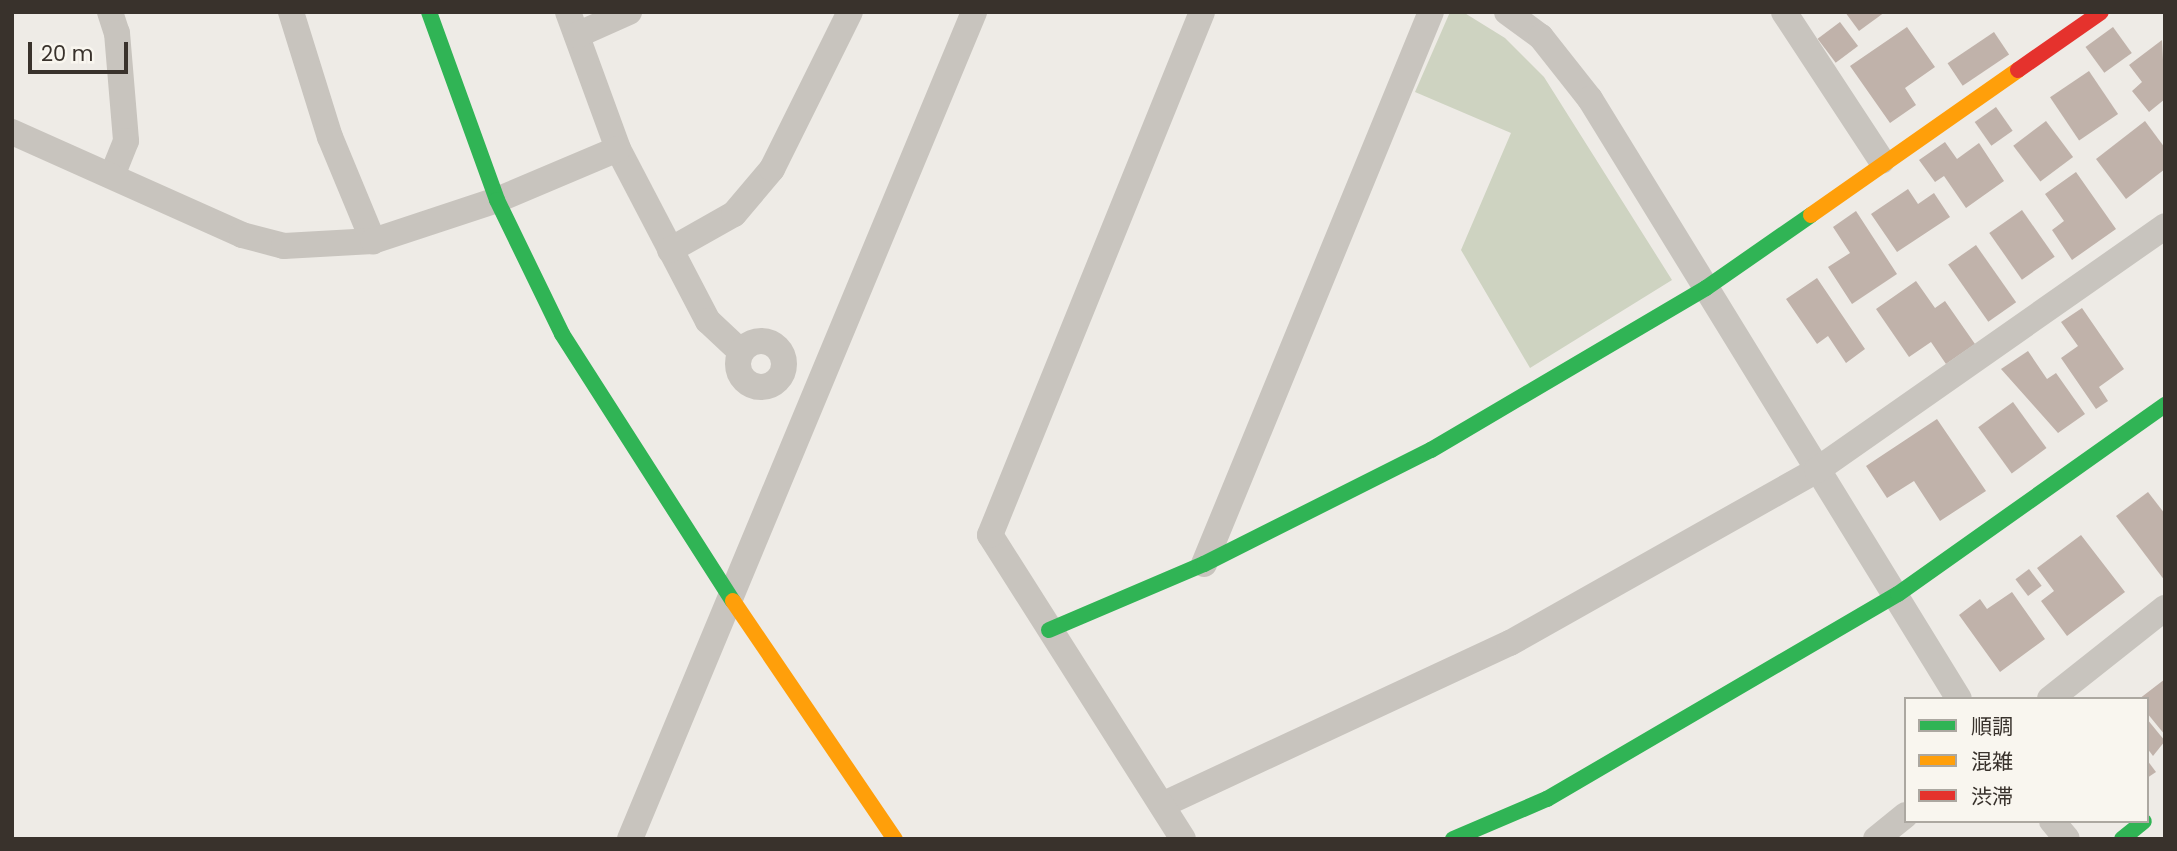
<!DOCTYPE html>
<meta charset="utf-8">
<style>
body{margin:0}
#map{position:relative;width:2177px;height:851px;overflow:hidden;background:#eeebe6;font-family:Poppins,"Noto Sans JP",sans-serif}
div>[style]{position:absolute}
.green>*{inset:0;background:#ced3c1}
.building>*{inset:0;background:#c0b2aa;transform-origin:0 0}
.street>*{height:26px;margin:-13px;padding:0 13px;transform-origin:13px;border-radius:13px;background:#c8c4be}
.street>.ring{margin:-13px;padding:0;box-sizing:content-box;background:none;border:26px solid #c8c4be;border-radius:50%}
.fast>*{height:16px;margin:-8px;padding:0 8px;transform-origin:8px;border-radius:8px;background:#30b455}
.slow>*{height:16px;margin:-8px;padding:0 8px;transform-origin:8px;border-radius:8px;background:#ff9f0a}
.jam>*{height:16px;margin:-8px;padding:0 8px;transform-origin:8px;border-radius:8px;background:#e5322d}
span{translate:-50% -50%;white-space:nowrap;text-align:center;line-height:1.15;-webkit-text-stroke:5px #f9f6ef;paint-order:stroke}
.frame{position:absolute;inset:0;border:14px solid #39322c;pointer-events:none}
.legend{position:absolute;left:1904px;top:697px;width:245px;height:126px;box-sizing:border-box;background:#f9f6ef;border:2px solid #aca8a1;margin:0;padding:9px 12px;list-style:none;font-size:21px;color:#39322c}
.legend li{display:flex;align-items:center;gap:14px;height:35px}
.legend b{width:35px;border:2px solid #aca8a1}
.scale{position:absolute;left:28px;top:42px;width:100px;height:32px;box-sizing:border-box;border:4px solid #39322c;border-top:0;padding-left:9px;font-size:21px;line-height:24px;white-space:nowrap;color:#39322c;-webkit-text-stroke:5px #f9f6ef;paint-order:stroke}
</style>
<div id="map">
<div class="green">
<i style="clip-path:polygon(1450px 12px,1463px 12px,1505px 38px,1544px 77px,1672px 280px,1530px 368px,1461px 250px,1511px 133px,1415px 92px)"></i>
</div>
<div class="building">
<i style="clip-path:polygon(1845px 12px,1885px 12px,1859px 31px)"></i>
<i style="left:1840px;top:22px;width:30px;height:28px;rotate:53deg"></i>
<i style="clip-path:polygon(1907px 27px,1935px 67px,1905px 88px,1916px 105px,1890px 123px,1850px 66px)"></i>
<i style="left:2113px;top:27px;width:32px;height:34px;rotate:54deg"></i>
<i style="left:1994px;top:32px;width:27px;height:56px;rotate:56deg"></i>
<i style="clip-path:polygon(2162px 40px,2165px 99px,2149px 112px,2132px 91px,2142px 82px,2129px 65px)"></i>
<i style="left:2089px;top:71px;width:52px;height:47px;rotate:56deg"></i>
<i style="left:1996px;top:107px;width:29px;height:26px;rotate:55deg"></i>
<i style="left:2046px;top:121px;width:45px;height:41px;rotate:53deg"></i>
<i style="clip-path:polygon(2145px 121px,2165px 148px,2165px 169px,2126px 199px,2096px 159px)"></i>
<i style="clip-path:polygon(1945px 142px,1957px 159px,1979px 143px,2004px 181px,1966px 208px,1944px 176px,1935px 182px,1919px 160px)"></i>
<i style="clip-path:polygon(2076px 172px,2116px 229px,2072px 260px,2052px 230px,2064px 221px,2045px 194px)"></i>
<i style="clip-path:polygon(1908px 189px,1918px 204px,1934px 193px,1950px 217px,1897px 252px,1871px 214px)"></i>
<i style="left:2022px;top:210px;width:57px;height:40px;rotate:55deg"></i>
<i style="clip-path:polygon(1856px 211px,1897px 274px,1852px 304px,1828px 267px,1850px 253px,1833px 227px)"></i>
<i style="left:1976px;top:245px;width:70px;height:34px;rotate:55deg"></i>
<i style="clip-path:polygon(1817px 278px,1865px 349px,1846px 363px,1828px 336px,1817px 344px,1786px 299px)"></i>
<i style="clip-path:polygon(1916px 281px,1935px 308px,1945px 301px,1975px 344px,1946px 364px,1931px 342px,1909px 357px,1876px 309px)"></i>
<i style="clip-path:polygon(2082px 308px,2124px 369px,2099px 387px,2108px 401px,2096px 409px,2061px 358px,2078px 346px,2061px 322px)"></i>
<i style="clip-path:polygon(2028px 351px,2047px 379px,2056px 373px,2085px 414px,2058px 433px,2001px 369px)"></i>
<i style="left:2013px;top:402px;width:57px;height:43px;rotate:54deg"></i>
<i style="clip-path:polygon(1937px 419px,1986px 491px,1940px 521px,1914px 481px,1887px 498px,1866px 466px)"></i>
<i style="clip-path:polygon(2148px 492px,2165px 514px,2165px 581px,2116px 516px)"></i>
<i style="clip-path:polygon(2081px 535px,2125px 592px,2067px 636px,2041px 601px,2054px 591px,2037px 568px)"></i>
<i style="left:2029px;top:569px;width:21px;height:17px;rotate:53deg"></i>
<i style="clip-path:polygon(2012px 592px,2045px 639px,2000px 672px,1959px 615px,1980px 599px,1987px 609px)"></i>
<i style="clip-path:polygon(2165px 679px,2165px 735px,2147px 713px,2147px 699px,2139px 699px)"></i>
<i style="clip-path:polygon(2147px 719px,2165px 741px,2153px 756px,2147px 748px)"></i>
<i style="clip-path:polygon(2147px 760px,2156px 772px,2147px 778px)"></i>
</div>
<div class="street">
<i style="left:110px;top:12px;width:22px;rotate:72deg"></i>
<i style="left:117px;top:33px;width:108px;rotate:85.2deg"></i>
<i style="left:126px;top:141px;width:37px;rotate:112deg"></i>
<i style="left:291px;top:12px;width:131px;rotate:72.7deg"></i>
<i style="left:330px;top:137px;width:113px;rotate:67.5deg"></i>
<i style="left:568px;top:12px;width:146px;rotate:69.9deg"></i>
<i style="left:618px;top:149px;width:194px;rotate:62.4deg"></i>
<i style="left:708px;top:321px;width:45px;rotate:43.2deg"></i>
<i style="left:1507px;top:12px;width:42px;rotate:36.3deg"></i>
<i style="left:1541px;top:37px;width:79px;rotate:51.7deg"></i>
<i style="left:1590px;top:99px;width:704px;rotate:58.41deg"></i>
<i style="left:1784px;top:12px;width:178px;rotate:56.7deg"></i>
<i style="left:577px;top:35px;width:57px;rotate:-23.9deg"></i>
<i style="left:12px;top:132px;width:252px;rotate:24.1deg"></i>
<i style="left:242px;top:235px;width:43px;rotate:14.7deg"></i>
<i style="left:284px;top:246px;width:89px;rotate:-3.2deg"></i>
<i style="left:373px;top:241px;width:131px;rotate:-18.3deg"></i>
<i style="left:497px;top:200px;width:131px;rotate:-22.9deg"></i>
<i style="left:670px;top:250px;width:73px;rotate:-29.4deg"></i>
<i style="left:734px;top:214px;width:59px;rotate:-49.8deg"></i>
<i style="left:772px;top:169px;width:175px;rotate:-63.6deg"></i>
<i class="ring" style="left:738px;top:341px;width:20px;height:20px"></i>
<i style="left:1204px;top:564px;width:597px;rotate:-67.65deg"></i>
<i style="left:2050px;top:699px;width:147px;rotate:-38.4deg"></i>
<i style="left:1162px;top:805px;width:384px;rotate:-25deg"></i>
<i style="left:1510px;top:643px;width:352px;rotate:-29.4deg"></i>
<i style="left:1817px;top:470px;width:425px;rotate:-35deg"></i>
<i style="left:2052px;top:821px;width:23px;rotate:50deg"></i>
<i style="left:630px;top:839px;width:896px;rotate:-67.41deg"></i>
<i style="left:1183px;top:839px;width:360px;rotate:-122.4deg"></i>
<i style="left:990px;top:535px;width:564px;rotate:-67.93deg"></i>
<i style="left:1876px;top:839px;width:38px;rotate:-39deg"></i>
</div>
<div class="fast">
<i style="left:429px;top:12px;width:200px;rotate:70.1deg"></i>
<i style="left:497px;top:200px;width:149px;rotate:64.1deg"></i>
<i style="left:562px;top:334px;width:317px;rotate:57.4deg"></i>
<i style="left:1049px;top:630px;width:168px;rotate:-23.1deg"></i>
<i style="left:1204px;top:564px;width:254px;rotate:-26.7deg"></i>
<i style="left:1431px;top:450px;width:319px;rotate:-30.5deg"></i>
<i style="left:1706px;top:288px;width:128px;rotate:-34.8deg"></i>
<i style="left:1453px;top:839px;width:102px;rotate:-23.1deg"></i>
<i style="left:1547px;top:799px;width:406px;rotate:-30.3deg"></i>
<i style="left:1898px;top:594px;width:327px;rotate:-35.3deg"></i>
<i style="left:2122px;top:839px;width:28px;rotate:-39deg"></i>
</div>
<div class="slow">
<i style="left:1811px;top:215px;width:253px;rotate:-35deg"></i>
<i style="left:733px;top:601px;width:288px;rotate:55.8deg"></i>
</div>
<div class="jam">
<i style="left:2018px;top:70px;width:101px;rotate:-34.9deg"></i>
</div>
<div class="frame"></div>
<ul class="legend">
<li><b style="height:9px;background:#30b455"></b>順調</li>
<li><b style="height:9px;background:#ff9f0a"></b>混雑</li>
<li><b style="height:9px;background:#e5322d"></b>渋滞</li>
</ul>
<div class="scale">20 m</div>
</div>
